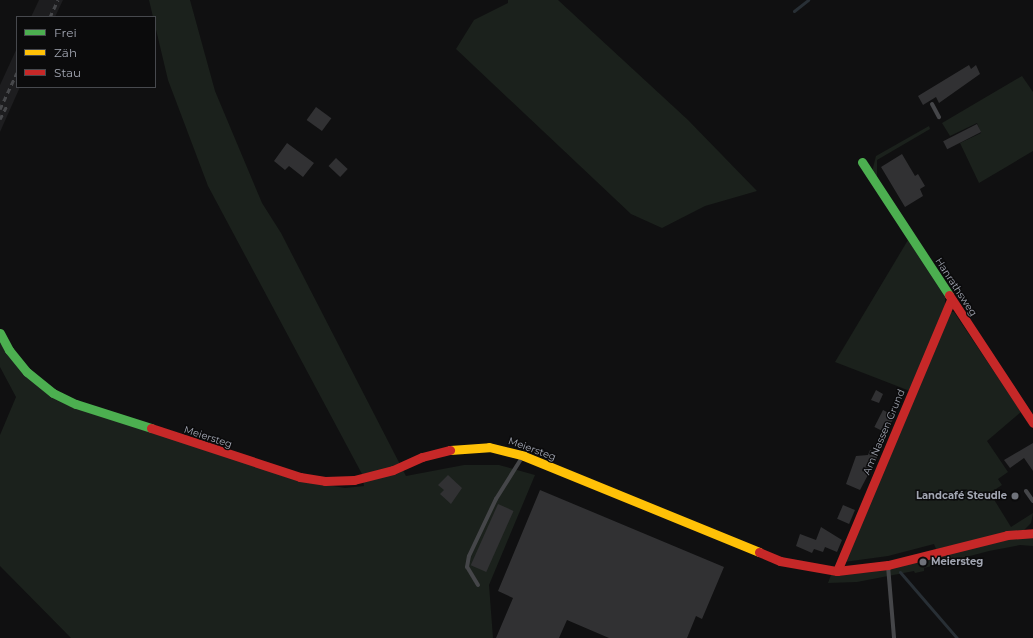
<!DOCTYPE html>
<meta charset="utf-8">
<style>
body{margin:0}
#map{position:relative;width:1033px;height:638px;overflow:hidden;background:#101011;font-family:Montserrat,sans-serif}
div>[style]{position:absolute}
.built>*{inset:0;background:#1d1d1f}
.green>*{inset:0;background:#1b211c}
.stream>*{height:3px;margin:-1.5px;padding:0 1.5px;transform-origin:1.5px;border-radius:1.5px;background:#282f35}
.building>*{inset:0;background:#313133;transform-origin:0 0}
.lane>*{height:4px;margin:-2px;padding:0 2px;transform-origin:2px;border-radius:2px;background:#454649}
.fast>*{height:9px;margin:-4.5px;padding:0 4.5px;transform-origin:4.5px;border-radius:4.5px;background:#4caf50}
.slow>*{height:9px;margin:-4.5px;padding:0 4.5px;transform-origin:4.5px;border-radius:4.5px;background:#ffc107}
.jam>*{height:9px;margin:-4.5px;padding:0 4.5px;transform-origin:4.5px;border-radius:4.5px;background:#c62828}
.rail>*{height:3px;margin-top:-1.5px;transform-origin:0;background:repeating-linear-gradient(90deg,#46474a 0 5px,transparent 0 9px)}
.dots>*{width:11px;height:11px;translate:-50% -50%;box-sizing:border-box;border:2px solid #0b0b0c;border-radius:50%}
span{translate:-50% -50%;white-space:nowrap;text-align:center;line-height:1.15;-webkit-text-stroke:3px #0b0b0c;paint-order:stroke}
.street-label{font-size:10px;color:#a2a6b2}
.poi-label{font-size:10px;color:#a2a6b2;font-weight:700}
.right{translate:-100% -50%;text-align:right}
.left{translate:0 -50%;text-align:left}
.legend{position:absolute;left:16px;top:16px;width:140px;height:72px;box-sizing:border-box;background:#0b0b0c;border:1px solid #47494e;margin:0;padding:5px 7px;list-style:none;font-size:12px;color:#a2a6b2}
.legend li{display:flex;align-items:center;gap:8px;height:20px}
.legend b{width:20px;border:1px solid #47494e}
</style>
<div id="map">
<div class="built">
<i style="clip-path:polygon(39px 0,63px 0,55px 17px,31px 17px)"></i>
<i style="clip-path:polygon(17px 48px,17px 87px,20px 87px,0 132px,0 85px)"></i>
</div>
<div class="green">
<i style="clip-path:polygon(149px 0,190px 0,215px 91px,262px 203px,281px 233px,406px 476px,464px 465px,499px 465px,535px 475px,489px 585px,493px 638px,71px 638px,0 566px,0 435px,16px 397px,0 367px,0 343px,45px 392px,327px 485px,345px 488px,364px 486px,362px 474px,208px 186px,168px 80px)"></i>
<i style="clip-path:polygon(508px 0,558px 0,688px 120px,757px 191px,705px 206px,662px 228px,631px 214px,456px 49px,474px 20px,508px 3px)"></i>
<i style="clip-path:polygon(1022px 76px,1033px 92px,1033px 151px,979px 183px,960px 143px,981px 133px,977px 123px,950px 136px,942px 123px)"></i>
<i style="clip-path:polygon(929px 126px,930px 129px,877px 160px,877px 181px,872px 172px,876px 156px)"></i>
<i style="clip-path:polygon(908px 240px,945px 297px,945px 307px,910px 391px,835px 362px)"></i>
<i style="clip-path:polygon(949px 312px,954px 312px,1021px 412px,987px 441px,1008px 472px,998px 479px,1002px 485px,990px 493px,1011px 527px,1033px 513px,1031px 523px,1024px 530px,936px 549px,934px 544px,888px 556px,844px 562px)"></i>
<i style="clip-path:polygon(1016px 538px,1033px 538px,1033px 546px,1020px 545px,989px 551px,924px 568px,924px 571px,915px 573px,914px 571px,857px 582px,828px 583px,831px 575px,872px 572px)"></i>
</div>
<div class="stream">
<i style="left:794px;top:11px;width:18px;rotate:-38deg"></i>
<i style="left:900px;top:572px;width:87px;rotate:49.2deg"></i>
</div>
<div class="building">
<i style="clip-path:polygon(969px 65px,971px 69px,976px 65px,980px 74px,939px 103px,936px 97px,923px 105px,918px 96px)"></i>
<i style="left:316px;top:107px;width:19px;height:16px;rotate:36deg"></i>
<i style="left:977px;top:124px;width:9px;height:38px;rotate:63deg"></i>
<i style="clip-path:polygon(287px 143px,314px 163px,303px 177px,289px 166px,285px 170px,274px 161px)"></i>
<i style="clip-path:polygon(902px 154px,915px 176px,918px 174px,925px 186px,920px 189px,923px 196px,905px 207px,881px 167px)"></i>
<i style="left:336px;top:158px;width:16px;height:11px;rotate:43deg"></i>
<i style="clip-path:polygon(876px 390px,883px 394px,879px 403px,871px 400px)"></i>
<i style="left:883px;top:410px;width:13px;height:19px;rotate:27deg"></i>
<i style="clip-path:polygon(1033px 443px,1033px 471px,1024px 458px,1010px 468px,1004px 460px)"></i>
<i style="clip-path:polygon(870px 450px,877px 453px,877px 458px,860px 490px,846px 484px,856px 456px,868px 455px)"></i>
<i style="clip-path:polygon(448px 475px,462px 488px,451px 504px,440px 494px,444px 490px,438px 485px)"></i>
<i style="clip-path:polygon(540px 490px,724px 567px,702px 619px,696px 616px,687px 638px,609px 638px,567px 620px,559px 638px,496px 638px,513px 598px,498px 591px)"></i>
<i style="left:498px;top:504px;width:17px;height:67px;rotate:24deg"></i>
<i style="left:843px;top:505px;width:13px;height:15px;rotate:23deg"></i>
<i style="clip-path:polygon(821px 527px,842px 540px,837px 552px,825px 547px,823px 552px,814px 549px,812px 553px,796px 546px,800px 534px,816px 540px)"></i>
</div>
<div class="lane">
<i style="left:932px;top:104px;width:15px;rotate:62deg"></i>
<i style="left:1026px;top:491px;width:12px;rotate:55deg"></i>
<i style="left:888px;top:566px;width:72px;rotate:85.2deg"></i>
<i style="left:478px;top:585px;width:21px;rotate:-121deg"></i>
<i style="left:467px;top:567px;width:11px;rotate:-80deg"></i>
<i style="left:469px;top:556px;width:63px;rotate:-64.7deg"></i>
<i style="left:496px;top:499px;width:51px;rotate:-57.9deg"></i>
</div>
<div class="fast">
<i style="left:862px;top:162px;width:159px;rotate:56.8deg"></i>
<i style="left:0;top:333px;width:19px;rotate:62deg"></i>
<i style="left:9px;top:350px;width:28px;rotate:51deg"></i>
<i style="left:27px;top:372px;width:33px;rotate:39deg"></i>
<i style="left:53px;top:393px;width:25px;rotate:26deg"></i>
<i style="left:76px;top:404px;width:79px;rotate:17.7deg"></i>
</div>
<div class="slow">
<i style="left:450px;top:450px;width:39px;rotate:-4deg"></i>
<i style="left:489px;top:447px;width:36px;rotate:14deg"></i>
<i style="left:524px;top:456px;width:254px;rotate:22.2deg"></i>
</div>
<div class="jam">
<i style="left:949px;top:295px;width:153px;rotate:56.7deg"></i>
<i style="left:151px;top:428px;width:157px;rotate:18.2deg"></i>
<i style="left:300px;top:477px;width:25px;rotate:9deg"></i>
<i style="left:325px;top:481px;width:29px;rotate:-2deg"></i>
<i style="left:354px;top:480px;width:40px;rotate:-14.4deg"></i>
<i style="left:393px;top:470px;width:32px;rotate:-24deg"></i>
<i style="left:422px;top:457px;width:29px;rotate:-14deg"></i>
<i style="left:759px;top:552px;width:23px;rotate:23deg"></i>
<i style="left:780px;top:561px;width:58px;rotate:10deg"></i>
<i style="left:837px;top:571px;width:51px;rotate:-6.7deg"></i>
<i style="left:888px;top:565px;width:123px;rotate:-14.1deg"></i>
<i style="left:1007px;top:535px;width:26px;rotate:-4deg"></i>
<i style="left:837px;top:571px;width:294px;rotate:-67.2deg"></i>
</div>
<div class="rail">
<i style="left:50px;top:17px;width:19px;rotate:-65deg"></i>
<i style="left:0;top:109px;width:40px;rotate:-65deg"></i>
<i style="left:0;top:119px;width:16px;rotate:-63deg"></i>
</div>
<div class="dots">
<i style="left:1015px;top:496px;background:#6f727a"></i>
<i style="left:923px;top:562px;background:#6f727a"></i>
</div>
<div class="street-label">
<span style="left:956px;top:287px;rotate:57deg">Hanrathsweg</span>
<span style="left:884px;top:432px;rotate:-67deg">Am Nassen Grund</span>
<span style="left:208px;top:437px;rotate:18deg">Meiersteg</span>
<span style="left:532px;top:449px;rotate:20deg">Meiersteg</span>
</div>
<div class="poi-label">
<span class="right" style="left:1007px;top:496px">Landcafé Steudle</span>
<span class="left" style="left:931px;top:562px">Meiersteg</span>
</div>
<ul class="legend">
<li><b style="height:5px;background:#4caf50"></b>Frei</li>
<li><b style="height:5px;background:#ffc107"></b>Zäh</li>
<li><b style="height:5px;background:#c62828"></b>Stau</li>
</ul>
</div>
